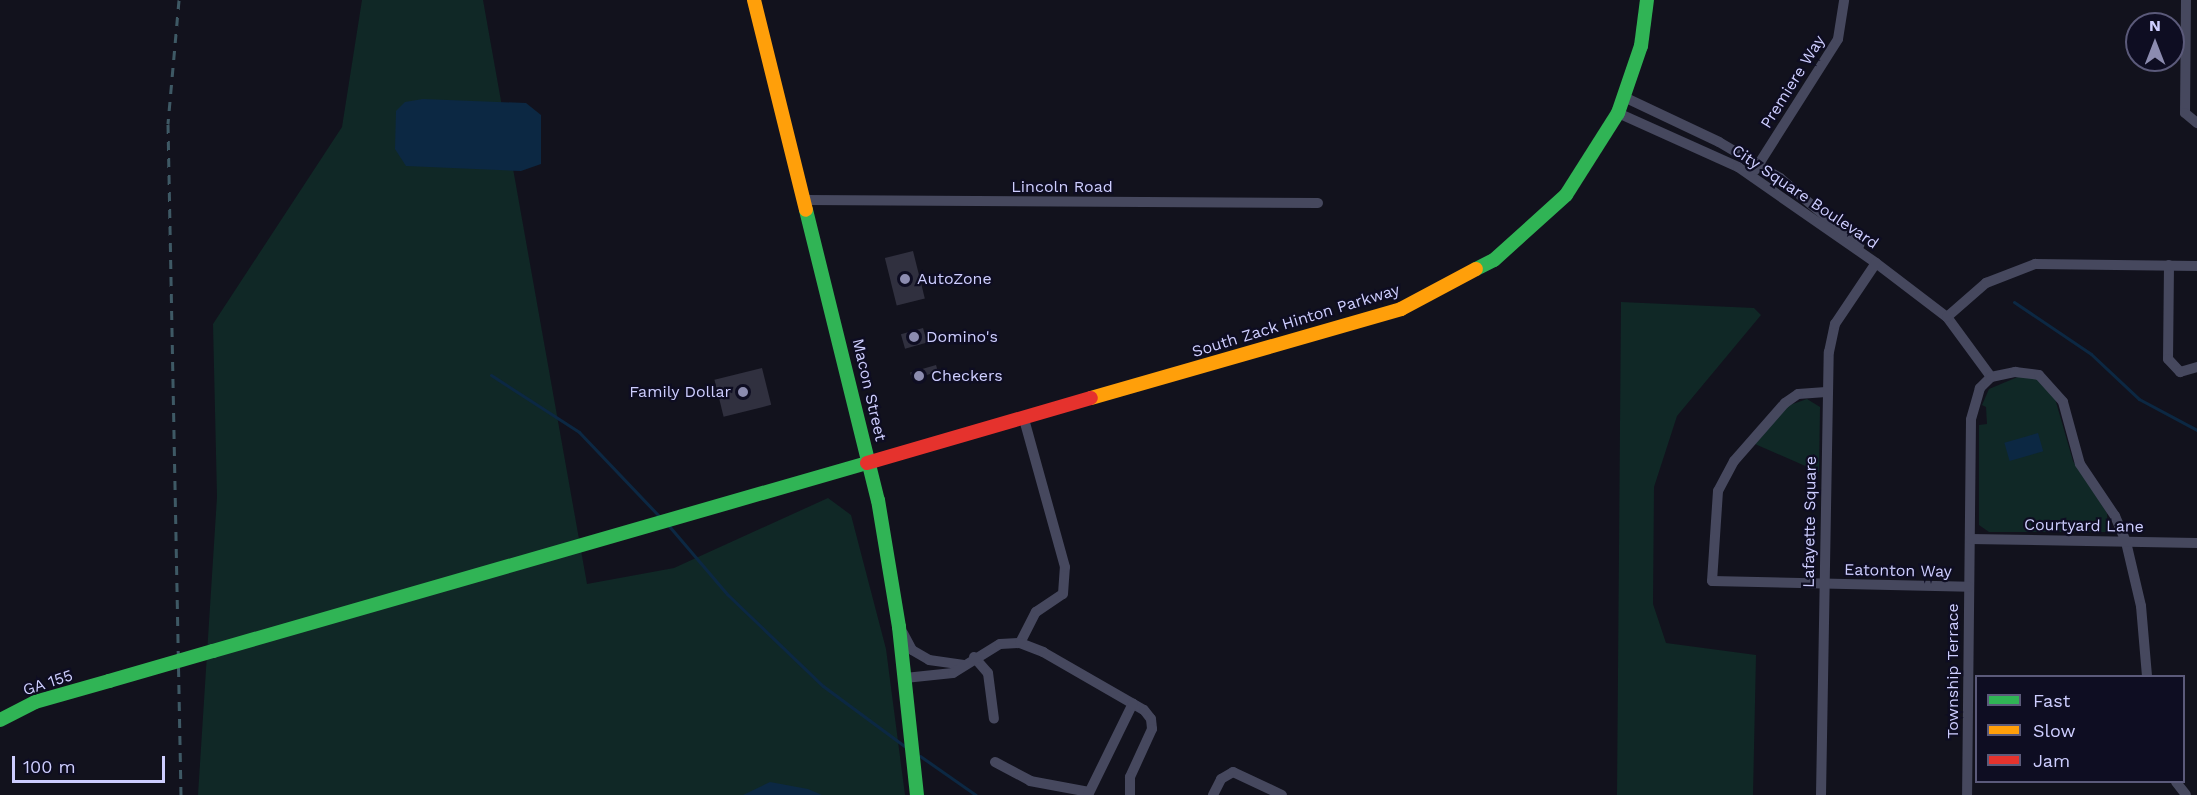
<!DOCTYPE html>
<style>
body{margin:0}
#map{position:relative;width:2197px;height:795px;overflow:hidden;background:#12121d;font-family:"Work Sans",sans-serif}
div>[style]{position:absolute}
.green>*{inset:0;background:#102826}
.water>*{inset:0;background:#0c2843;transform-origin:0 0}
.stream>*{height:3px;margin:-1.5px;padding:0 1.5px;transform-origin:1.5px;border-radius:1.5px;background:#0c2843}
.building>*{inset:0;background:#30303f;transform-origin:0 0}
.street>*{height:10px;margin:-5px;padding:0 5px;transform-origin:5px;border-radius:5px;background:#46485e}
.fast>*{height:14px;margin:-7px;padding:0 7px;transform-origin:7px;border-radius:7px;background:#30b455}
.slow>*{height:14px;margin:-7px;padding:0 7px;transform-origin:7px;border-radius:7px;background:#ff9f0a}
.jam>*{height:14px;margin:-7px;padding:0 7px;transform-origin:7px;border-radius:7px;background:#e5322d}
.rail>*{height:3px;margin-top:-1.5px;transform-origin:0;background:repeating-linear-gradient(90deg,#3e5965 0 9px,transparent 0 17px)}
.fast-bridge>*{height:14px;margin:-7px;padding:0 7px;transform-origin:7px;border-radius:7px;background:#30b455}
.dots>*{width:16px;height:16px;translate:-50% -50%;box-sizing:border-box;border:3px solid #0e0d22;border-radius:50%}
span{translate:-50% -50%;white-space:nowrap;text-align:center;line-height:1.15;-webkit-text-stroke:4.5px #0e0d22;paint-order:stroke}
.street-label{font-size:16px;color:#ceceff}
.poi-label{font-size:16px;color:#ceceff}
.left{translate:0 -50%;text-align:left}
.right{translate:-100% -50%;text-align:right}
.legend{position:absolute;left:1975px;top:675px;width:210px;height:108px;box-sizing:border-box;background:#0e0d22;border:2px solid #5b5a7a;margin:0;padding:8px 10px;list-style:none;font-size:18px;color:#ceceff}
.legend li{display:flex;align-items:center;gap:12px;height:30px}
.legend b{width:30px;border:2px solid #5b5a7a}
.north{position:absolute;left:2125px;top:12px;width:60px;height:60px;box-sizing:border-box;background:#0e0d22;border:2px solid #5b5a7a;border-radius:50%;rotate:0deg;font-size:16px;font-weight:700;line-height:24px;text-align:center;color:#ceceff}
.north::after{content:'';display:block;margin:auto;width:21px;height:27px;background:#8c8cb0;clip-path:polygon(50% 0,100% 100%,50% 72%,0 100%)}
.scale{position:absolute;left:12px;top:756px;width:153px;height:27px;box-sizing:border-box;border:3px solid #ceceff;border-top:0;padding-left:8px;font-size:18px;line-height:21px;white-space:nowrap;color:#ceceff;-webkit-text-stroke:4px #0e0d22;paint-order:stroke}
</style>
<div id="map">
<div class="green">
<i style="clip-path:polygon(362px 0,483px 0,587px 584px,674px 568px,828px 498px,851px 515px,886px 649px,905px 795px,198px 795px,217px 497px,213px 324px,342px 127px)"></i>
<i style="clip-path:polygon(1621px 302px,1754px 308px,1761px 315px,1677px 416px,1654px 487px,1653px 604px,1666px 643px,1756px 655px,1753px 795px,1617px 795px)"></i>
<i style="clip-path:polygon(2020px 376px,2038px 379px,2054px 395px,2073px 461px,2107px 513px,2108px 532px,1989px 532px,1979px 525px,1979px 425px,1987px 424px,1986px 407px,1982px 405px,1989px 389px)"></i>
<i style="clip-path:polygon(1807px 399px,1820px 407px,1819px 472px,1755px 444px,1787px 406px)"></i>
</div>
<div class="water">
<i style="clip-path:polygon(423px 99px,526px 103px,541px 115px,541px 164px,521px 171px,406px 166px,395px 149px,396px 111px,405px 102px)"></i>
<i style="left:2038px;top:433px;width:19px;height:35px;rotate:74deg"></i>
<i style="clip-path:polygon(770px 782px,808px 789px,822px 795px,743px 795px)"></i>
</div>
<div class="stream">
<i style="left:2014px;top:302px;width:93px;rotate:34deg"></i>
<i style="left:2091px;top:354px;width:66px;rotate:43.2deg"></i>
<i style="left:2139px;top:399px;width:66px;rotate:28.1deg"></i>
<i style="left:491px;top:375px;width:105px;rotate:32.9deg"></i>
<i style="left:579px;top:432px;width:117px;rotate:46.4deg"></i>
<i style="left:669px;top:526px;width:89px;rotate:49.5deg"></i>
<i style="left:727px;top:594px;width:133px;rotate:43.8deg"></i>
<i style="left:823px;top:686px;width:104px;rotate:36.4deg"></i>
<i style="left:920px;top:756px;width:68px;rotate:34.9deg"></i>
</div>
<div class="building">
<i style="left:913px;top:251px;width:49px;height:29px;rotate:76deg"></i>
<i style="left:923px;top:328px;width:15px;height:23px;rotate:74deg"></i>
<i style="left:936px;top:365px;width:7px;height:27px;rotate:74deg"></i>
<i style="left:762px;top:368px;width:38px;height:49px;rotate:76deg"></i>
</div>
<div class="street">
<i style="left:2186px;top:0;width:113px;rotate:90.5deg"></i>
<i style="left:2185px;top:113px;width:16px;rotate:40deg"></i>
<i style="left:1624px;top:97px;width:105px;rotate:25.3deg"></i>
<i style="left:1719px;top:142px;width:71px;rotate:30.5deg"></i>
<i style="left:1780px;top:178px;width:104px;rotate:40.3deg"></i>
<i style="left:1618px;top:113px;width:132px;rotate:24.2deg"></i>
<i style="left:1738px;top:167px;width:168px;rotate:34.8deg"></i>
<i style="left:1876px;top:263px;width:89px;rotate:37.3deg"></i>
<i style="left:1947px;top:317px;width:74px;rotate:53.7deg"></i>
<i style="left:1991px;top:377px;width:16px;rotate:135deg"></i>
<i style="left:1980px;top:388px;width:33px;rotate:106deg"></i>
<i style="left:1971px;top:420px;width:375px;rotate:90.6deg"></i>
<i style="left:1755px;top:170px;width:155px;rotate:-57.6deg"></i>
<i style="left:1838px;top:39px;width:39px;rotate:-81deg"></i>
<i style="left:806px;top:200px;width:512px;rotate:0.34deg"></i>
<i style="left:2169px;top:265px;width:94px;rotate:90.6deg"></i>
<i style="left:2168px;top:359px;width:18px;rotate:47deg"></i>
<i style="left:2180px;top:372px;width:18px;rotate:-16deg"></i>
<i style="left:1947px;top:317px;width:52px;rotate:-41.1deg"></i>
<i style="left:1986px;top:283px;width:53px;rotate:-21.2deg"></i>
<i style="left:2035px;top:264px;width:162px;rotate:0.7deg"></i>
<i style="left:1991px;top:377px;width:25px;rotate:-12deg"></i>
<i style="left:2015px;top:372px;width:24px;rotate:7deg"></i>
<i style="left:2039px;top:375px;width:36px;rotate:48deg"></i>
<i style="left:2063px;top:402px;width:64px;rotate:74.7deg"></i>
<i style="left:2080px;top:464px;width:63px;rotate:56.1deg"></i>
<i style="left:2115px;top:516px;width:28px;rotate:67deg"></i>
<i style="left:2126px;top:542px;width:66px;rotate:76.8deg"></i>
<i style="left:2141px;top:606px;width:70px;rotate:85.1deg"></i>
<i style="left:1826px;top:392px;width:28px;rotate:176deg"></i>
<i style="left:1798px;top:394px;width:16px;rotate:145deg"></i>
<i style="left:1785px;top:403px;width:77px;rotate:131.3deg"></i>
<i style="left:1734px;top:461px;width:34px;rotate:118deg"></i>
<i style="left:1718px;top:491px;width:90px;rotate:93.8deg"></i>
<i style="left:1712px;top:581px;width:257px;rotate:1.3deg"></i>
<i style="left:1970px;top:539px;width:227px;rotate:1deg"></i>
<i style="left:903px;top:633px;width:19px;rotate:62deg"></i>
<i style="left:912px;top:650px;width:20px;rotate:30deg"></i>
<i style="left:929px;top:660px;width:35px;rotate:8deg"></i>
<i style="left:1020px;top:643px;width:35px;rotate:-63deg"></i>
<i style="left:1036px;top:612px;width:32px;rotate:-34deg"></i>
<i style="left:1063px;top:594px;width:27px;rotate:-86deg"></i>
<i style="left:1065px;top:567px;width:154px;rotate:-105.5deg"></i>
<i style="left:974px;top:657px;width:21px;rotate:49deg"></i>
<i style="left:988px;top:673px;width:46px;rotate:82.6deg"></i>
<i style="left:905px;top:678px;width:48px;rotate:-5.9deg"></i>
<i style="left:953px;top:673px;width:55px;rotate:-31.7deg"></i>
<i style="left:1000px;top:644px;width:20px;rotate:-3deg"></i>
<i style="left:1020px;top:643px;width:25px;rotate:21deg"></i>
<i style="left:1043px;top:652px;width:116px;rotate:29.9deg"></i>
<i style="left:1144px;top:710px;width:11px;rotate:52deg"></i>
<i style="left:1151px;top:719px;width:10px;rotate:84deg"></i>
<i style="left:1152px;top:729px;width:53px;rotate:114.6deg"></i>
<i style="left:1130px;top:777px;width:18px;rotate:90deg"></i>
<i style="left:995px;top:762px;width:40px;rotate:28deg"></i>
<i style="left:1030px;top:781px;width:60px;rotate:10.6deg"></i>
<i style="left:2176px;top:782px;width:16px;rotate:52deg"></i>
<i style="left:1088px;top:795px;width:102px;rotate:-63.9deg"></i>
<i style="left:1213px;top:795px;width:18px;rotate:-63deg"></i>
<i style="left:1221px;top:779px;width:14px;rotate:-30deg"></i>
<i style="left:1233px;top:772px;width:54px;rotate:25.1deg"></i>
<i style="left:1821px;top:795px;width:443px;rotate:-89deg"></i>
<i style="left:1829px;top:352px;width:29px;rotate:-78deg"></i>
<i style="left:1835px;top:324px;width:73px;rotate:-56.1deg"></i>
</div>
<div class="fast">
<i style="left:806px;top:210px;width:299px;rotate:76.1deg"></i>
<i style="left:878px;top:500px;width:129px;rotate:80.6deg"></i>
<i style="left:899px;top:627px;width:169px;rotate:83.9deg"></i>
<i style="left:1476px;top:269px;width:20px;rotate:-27deg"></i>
<i style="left:1494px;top:260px;width:97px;rotate:-42.1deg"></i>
<i style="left:1566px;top:195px;width:97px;rotate:-57.6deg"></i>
<i style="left:1618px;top:113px;width:71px;rotate:-71.1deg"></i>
<i style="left:1641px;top:46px;width:46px;rotate:-82.6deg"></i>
<i style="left:213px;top:651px;width:680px;rotate:-16.04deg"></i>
<i style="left:0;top:720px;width:39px;rotate:-27deg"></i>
<i style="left:35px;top:702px;width:77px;rotate:-15.8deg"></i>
</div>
<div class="slow">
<i style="left:754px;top:0;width:216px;rotate:76.1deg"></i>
<i style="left:1091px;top:398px;width:323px;rotate:-16deg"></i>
<i style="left:1401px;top:309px;width:85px;rotate:-28.1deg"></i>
</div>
<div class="jam">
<i style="left:867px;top:463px;width:233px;rotate:-16.2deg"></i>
</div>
<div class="rail">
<i style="left:179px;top:0;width:124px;rotate:95.1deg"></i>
<i style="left:168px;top:124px;width:671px;rotate:88.89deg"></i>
</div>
<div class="fast-bridge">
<i style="left:109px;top:681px;width:108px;rotate:-16.1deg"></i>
</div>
<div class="dots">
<i style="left:905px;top:279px;background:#8c8cb0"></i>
<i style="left:914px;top:337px;background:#8c8cb0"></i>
<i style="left:919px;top:376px;background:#8c8cb0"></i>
<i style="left:743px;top:392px;background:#8c8cb0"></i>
</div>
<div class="street-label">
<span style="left:1793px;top:82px;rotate:-58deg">Premiere Way</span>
<span style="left:1062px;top:187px">Lincoln Road</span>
<span style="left:1805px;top:197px;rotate:34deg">City Square Boulevard</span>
<span style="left:1296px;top:321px;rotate:-17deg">South Zack Hinton Parkway</span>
<span style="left:869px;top:390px;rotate:77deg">Macon Street</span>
<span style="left:1810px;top:522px;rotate:-89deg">Lafayette Square</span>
<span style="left:2084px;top:526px;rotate:1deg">Courtyard Lane</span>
<span style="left:1898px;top:571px;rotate:1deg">Eatonton Way</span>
<span style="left:1953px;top:671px;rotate:-90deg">Township Terrace</span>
<span style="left:48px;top:683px;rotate:-18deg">GA 155</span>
</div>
<div class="poi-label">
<span class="left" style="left:917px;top:279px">AutoZone</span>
<span class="left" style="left:926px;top:337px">Domino's</span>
<span class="left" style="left:931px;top:376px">Checkers</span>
<span class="right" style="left:731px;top:392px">Family Dollar</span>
</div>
<ul class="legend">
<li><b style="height:8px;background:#30b455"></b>Fast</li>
<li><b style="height:8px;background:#ff9f0a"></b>Slow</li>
<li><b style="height:8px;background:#e5322d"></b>Jam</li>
</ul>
<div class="north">N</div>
<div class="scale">100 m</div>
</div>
